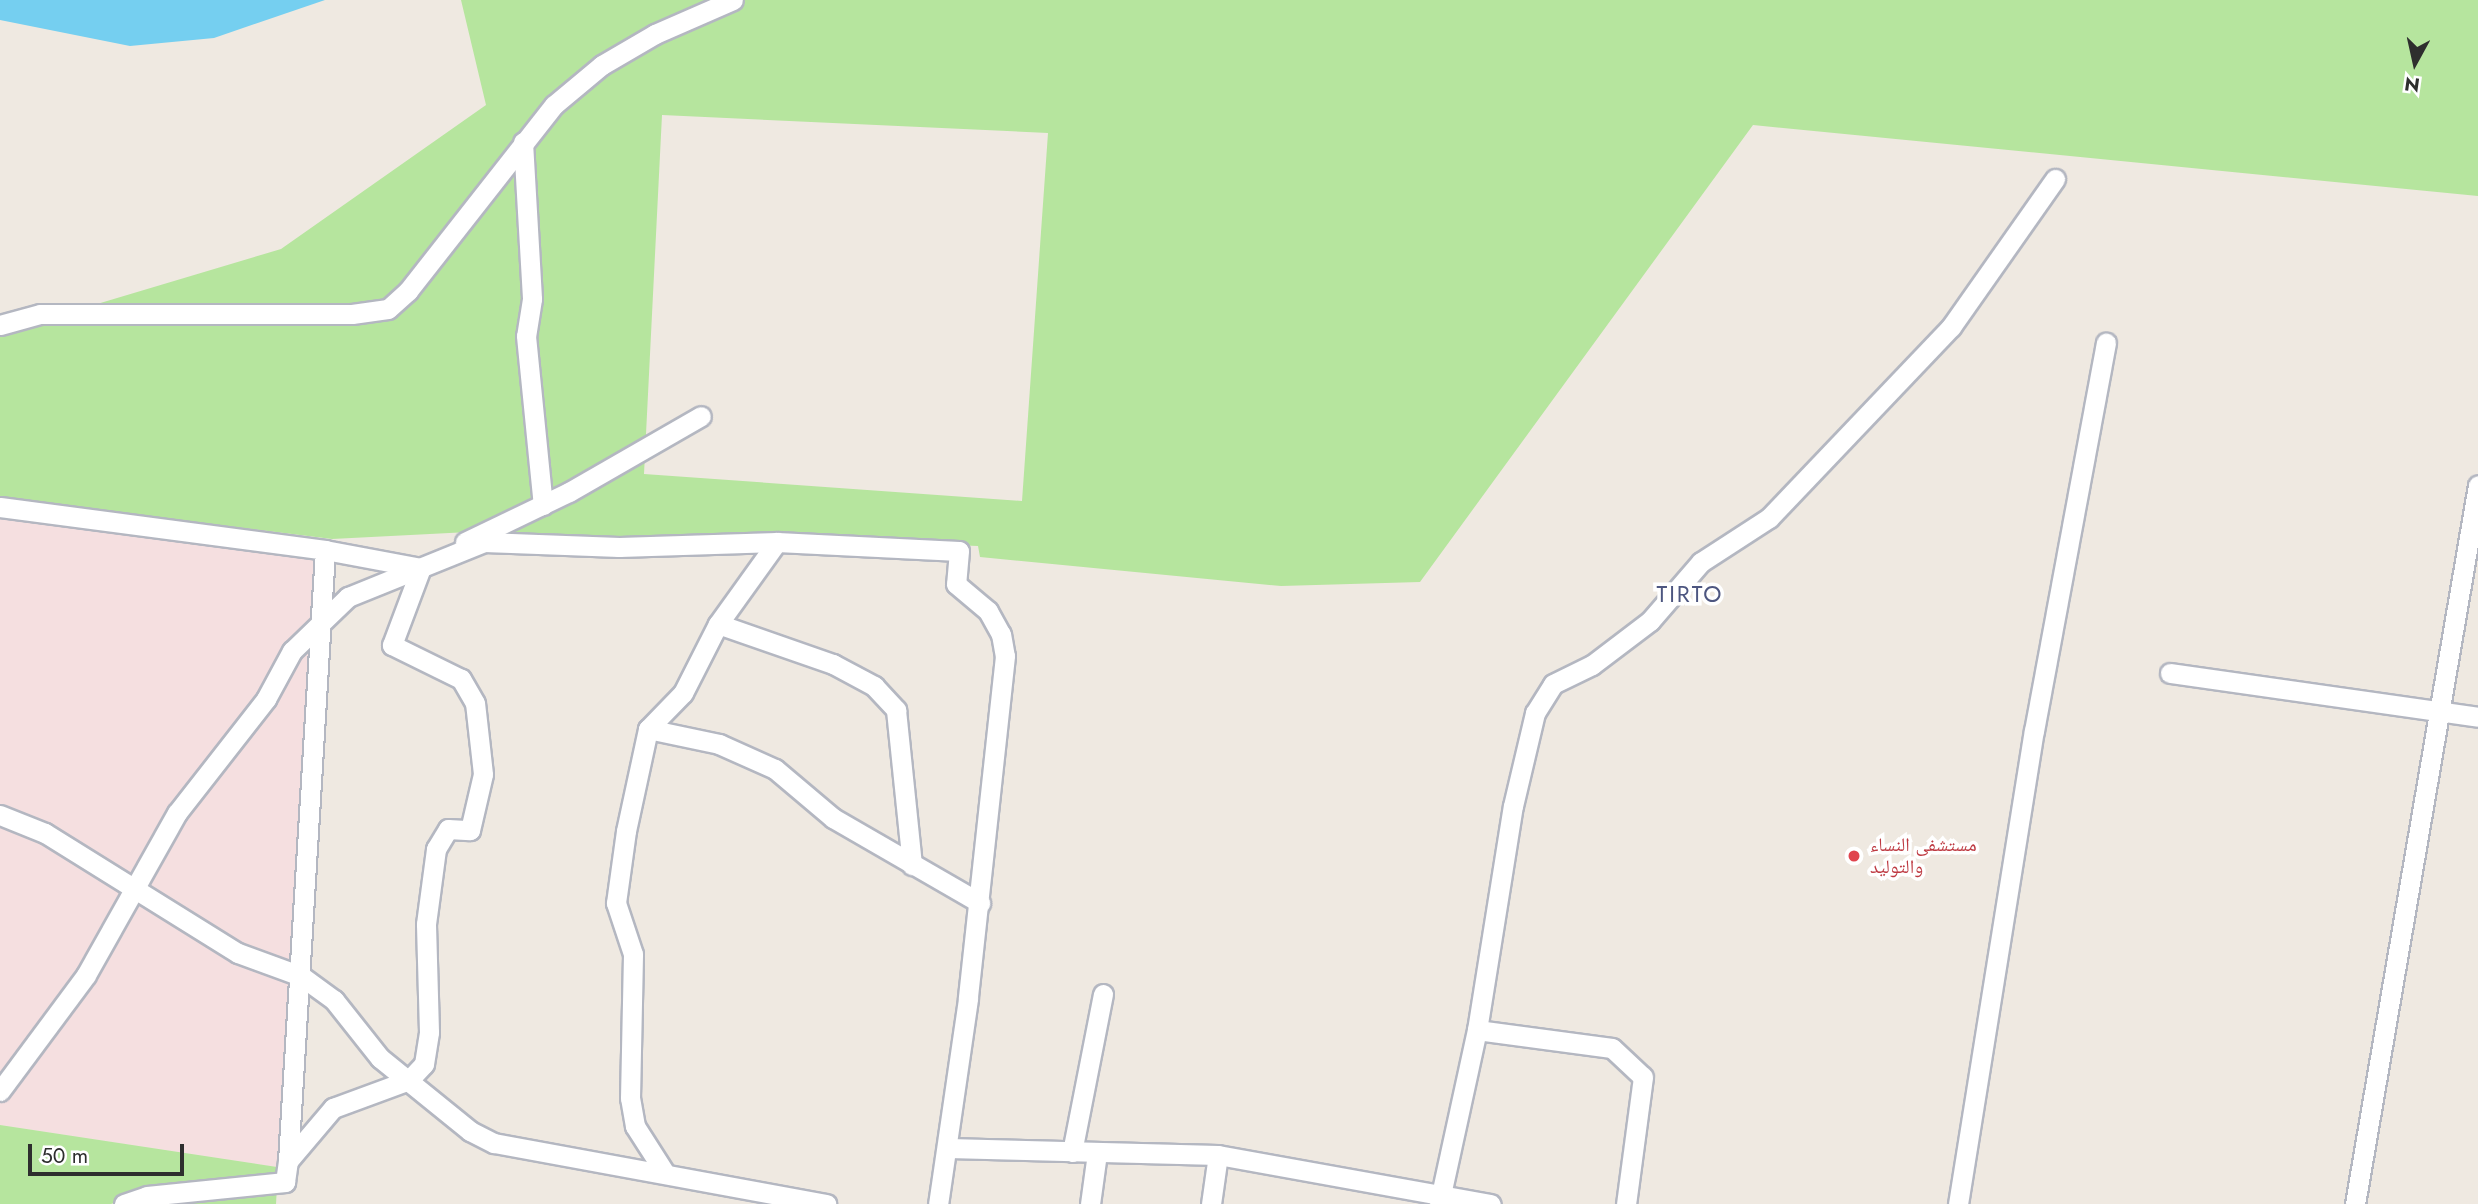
<!DOCTYPE html>
<meta charset="utf-8">
<style>
body{margin:0}
#map{position:relative;width:2478px;height:1204px;overflow:hidden;background:#efe9e1;font-family:Jost,"Noto Naskh Arabic",sans-serif}
div>[style]{position:absolute}
.medical>*{inset:0;background:#f5dfe0}
.green>*{inset:0;background:#b6e59e}
.water>*{inset:0;background:#75cff0}
.roads{filter:drop-shadow(2px 0 #b4b7c1) drop-shadow(-2px 0 #b4b7c1) drop-shadow(0 2px #b4b7c1) drop-shadow(0 -2px #b4b7c1)}
.street>*{height:19px;margin:-9.5px;padding:0 9.5px;transform-origin:9.5px;border-radius:9.5px;background:#fff}
.dots>*{width:19px;height:19px;translate:-50% -50%;box-sizing:border-box;border:4px solid #fff;border-radius:50%}
span{translate:-50% -50%;white-space:nowrap;text-align:center;line-height:1.15;-webkit-text-stroke:7px #fff;paint-order:stroke}
.health-label{font-size:19px;color:#be3a42}
.left{translate:0 -50%;text-align:left}
.quarter-label{font-size:23px;color:#4d5680;letter-spacing:2px}
.north{position:absolute;left:2380px;top:28px;width:70px;height:70px;-webkit-text-stroke:5px #fff;paint-order:stroke;rotate:188deg;font-size:19px;font-weight:700;line-height:28px;text-align:center;color:#2e2e2e}
.north::after{content:'';display:block;margin:auto;width:24px;height:32px;background:#2e2e2e;clip-path:polygon(50% 0,100% 100%,50% 72%,0 100%)}
.scale{position:absolute;left:28px;top:1144px;width:156px;height:32px;box-sizing:border-box;border:4px solid #2e2e2e;border-top:0;padding-left:9px;font-size:21px;line-height:24px;white-space:nowrap;color:#2e2e2e;-webkit-text-stroke:5px #fff;paint-order:stroke}
</style>
<div id="map">
<div class="medical">
<i style="clip-path:polygon(0 515px,314px 558px,277px 1167px,0 1125px)"></i>
</div>
<div class="green">
<i style="clip-path:polygon(evenodd,461px 0,2478px 0,2478px 196px,1753px 125px,1420px 582px,1281px 586px,980px 557px,978px 546px,775px 538px,614px 541px,469px 532px,332px 539px,0 498px,0 333px,281px 249px,486px 105px,461px 0,662px 115px,1048px 133px,1022px 501px,644px 474px,662px 115px)"></i>
<i style="clip-path:polygon(0 1125px,277px 1167px,277px 1177px,146px 1192px,111px 1204px,0 1204px)"></i>
<i style="clip-path:polygon(277px 1186px,276px 1204px,139px 1204px)"></i>
</div>
<div class="water">
<i style="clip-path:polygon(0 0,325px 0,214px 38px,130px 46px,0 20px)"></i>
</div>
<div class="roads">
<div class="street">
<i style="left:523px;top:142px;width:157px;rotate:86.7deg"></i>
<i style="left:532px;top:299px;width:37px;rotate:99deg"></i>
<i style="left:526px;top:336px;width:170px;rotate:84.3deg"></i>
<i style="left:0;top:325px;width:41px;rotate:-15.4deg"></i>
<i style="left:40px;top:314px;width:312px"></i>
<i style="left:352px;top:314px;width:36px;rotate:-8deg"></i>
<i style="left:388px;top:309px;width:27px;rotate:-42deg"></i>
<i style="left:408px;top:291px;width:236px;rotate:-51.9deg"></i>
<i style="left:554px;top:105px;width:62px;rotate:-39.8deg"></i>
<i style="left:602px;top:65px;width:61px;rotate:-30.3deg"></i>
<i style="left:655px;top:34px;width:85px;rotate:-23.6deg"></i>
<i style="left:0;top:507px;width:328px;rotate:7.5deg"></i>
<i style="left:325px;top:550px;width:98px;rotate:10.6deg"></i>
<i style="left:465px;top:542px;width:115px;rotate:-25.7deg"></i>
<i style="left:569px;top:492px;width:152px;rotate:-29.9deg"></i>
<i style="left:718px;top:624px;width:122px;rotate:19.2deg"></i>
<i style="left:833px;top:664px;width:47px;rotate:28.2deg"></i>
<i style="left:874px;top:686px;width:33px;rotate:47deg"></i>
<i style="left:896px;top:710px;width:156px;rotate:84.1deg"></i>
<i style="left:2170px;top:673px;width:311px;rotate:8.1deg"></i>
<i style="left:648px;top:729px;width:73px;rotate:11.9deg"></i>
<i style="left:719px;top:744px;width:61px;rotate:24.1deg"></i>
<i style="left:775px;top:769px;width:76px;rotate:40.2deg"></i>
<i style="left:833px;top:818px;width:170px;rotate:30deg"></i>
<i style="left:0;top:815px;width:48px;rotate:21.8deg"></i>
<i style="left:45px;top:833px;width:227px;rotate:31.9deg"></i>
<i style="left:238px;top:953px;width:67px;rotate:20.1deg"></i>
<i style="left:301px;top:976px;width:41px;rotate:36deg"></i>
<i style="left:334px;top:1000px;width:74px;rotate:51.6deg"></i>
<i style="left:380px;top:1058px;width:116px;rotate:39deg"></i>
<i style="left:470px;top:1131px;width:27px;rotate:27deg"></i>
<i style="left:494px;top:1143px;width:338px;rotate:10.4deg"></i>
<i style="left:1477px;top:1030px;width:136px;rotate:7.6deg"></i>
<i style="left:1612px;top:1048px;width:42px;rotate:43.1deg"></i>
<i style="left:1643px;top:1077px;width:128px;rotate:97.6deg"></i>
<i style="left:0;top:1091px;width:144px;rotate:-53.4deg"></i>
<i style="left:86px;top:975px;width:186px;rotate:-60.7deg"></i>
<i style="left:177px;top:813px;width:145px;rotate:-52deg"></i>
<i style="left:266px;top:699px;width:55px;rotate:-61.6deg"></i>
<i style="left:292px;top:651px;width:78px;rotate:-44deg"></i>
<i style="left:348px;top:597px;width:147px;rotate:-22deg"></i>
<i style="left:484px;top:542px;width:135px;rotate:2.1deg"></i>
<i style="left:619px;top:547px;width:158px;rotate:-1.8deg"></i>
<i style="left:777px;top:542px;width:182px;rotate:2.8deg"></i>
<i style="left:959px;top:551px;width:33px;rotate:95deg"></i>
<i style="left:956px;top:584px;width:42px;rotate:40.2deg"></i>
<i style="left:988px;top:611px;width:26px;rotate:61deg"></i>
<i style="left:1001px;top:634px;width:22px;rotate:80deg"></i>
<i style="left:1005px;top:656px;width:345px;rotate:96.2deg"></i>
<i style="left:968px;top:999px;width:207px;rotate:98.3deg"></i>
<i style="left:948px;top:1148px;width:270px;rotate:1.5deg"></i>
<i style="left:1218px;top:1155px;width:277px;rotate:10.2deg"></i>
<i style="left:1072px;top:1152px;width:161px;rotate:-78.9deg"></i>
<i style="left:288px;top:1161px;width:612px;rotate:-86.53deg"></i>
<i style="left:665px;top:1173px;width:56px;rotate:-122.6deg"></i>
<i style="left:635px;top:1126px;width:28px;rotate:-100deg"></i>
<i style="left:630px;top:1098px;width:144px;rotate:-88.8deg"></i>
<i style="left:633px;top:954px;width:54px;rotate:-108.4deg"></i>
<i style="left:616px;top:903px;width:73px;rotate:-82.1deg"></i>
<i style="left:626px;top:831px;width:104px;rotate:-77.8deg"></i>
<i style="left:648px;top:729px;width:50px;rotate:-45.8deg"></i>
<i style="left:683px;top:693px;width:77px;rotate:-63.1deg"></i>
<i style="left:718px;top:624px;width:101px;rotate:-54.3deg"></i>
<i style="left:124px;top:1204px;width:24px;rotate:-19deg"></i>
<i style="left:147px;top:1196px;width:139px;rotate:-5.8deg"></i>
<i style="left:285px;top:1182px;width:21px;rotate:-82deg"></i>
<i style="left:288px;top:1161px;width:70px;rotate:-49.7deg"></i>
<i style="left:333px;top:1108px;width:81px;rotate:-20.2deg"></i>
<i style="left:409px;top:1080px;width:22px;rotate:-47deg"></i>
<i style="left:424px;top:1064px;width:32px;rotate:-81deg"></i>
<i style="left:429px;top:1032px;width:108px;rotate:-91.6deg"></i>
<i style="left:426px;top:924px;width:76px;rotate:-82.4deg"></i>
<i style="left:436px;top:849px;width:23px;rotate:-59deg"></i>
<i style="left:448px;top:829px;width:22px;rotate:3deg"></i>
<i style="left:470px;top:830px;width:57px;rotate:-76.9deg"></i>
<i style="left:483px;top:774px;width:71px;rotate:-96.4deg"></i>
<i style="left:475px;top:703px;width:28px;rotate:-120deg"></i>
<i style="left:461px;top:679px;width:77px;rotate:-153.8deg"></i>
<i style="left:392px;top:645px;width:82px;rotate:-69.4deg"></i>
<i style="left:1090px;top:1204px;width:51px;rotate:-82.2deg"></i>
<i style="left:1211px;top:1204px;width:49px;rotate:-81.9deg"></i>
<i style="left:1439px;top:1204px;width:178px;rotate:-77.7deg"></i>
<i style="left:1477px;top:1030px;width:227px;rotate:-80.9deg"></i>
<i style="left:1513px;top:806px;width:96px;rotate:-76.7deg"></i>
<i style="left:1535px;top:713px;width:34px;rotate:-58deg"></i>
<i style="left:1553px;top:684px;width:43px;rotate:-26deg"></i>
<i style="left:1592px;top:665px;width:73px;rotate:-37.2deg"></i>
<i style="left:1650px;top:621px;width:78px;rotate:-49.2deg"></i>
<i style="left:1701px;top:562px;width:81px;rotate:-32.9deg"></i>
<i style="left:1769px;top:518px;width:264px;rotate:-46.4deg"></i>
<i style="left:1951px;top:327px;width:181px;rotate:-54.9deg"></i>
<i style="left:1958px;top:1204px;width:479px;rotate:-80.9deg"></i>
<i style="left:2034px;top:731px;width:395px;rotate:-79.5deg"></i>
<i style="left:2355px;top:1204px;width:729px;rotate:-80.29deg"></i>
</div>
</div>
<div class="dots">
<i style="left:1854px;top:856px;background:#e0444e"></i>
</div>
<div class="health-label">
<span class="left" style="left:1870px;top:856px">مستشفى النساء<br>والتوليد</span>
</div>
<div class="quarter-label">
<span style="left:1690px;top:594px">TIRTO</span>
</div>
<div class="north">N</div>
<div class="scale">50 m</div>
</div>
